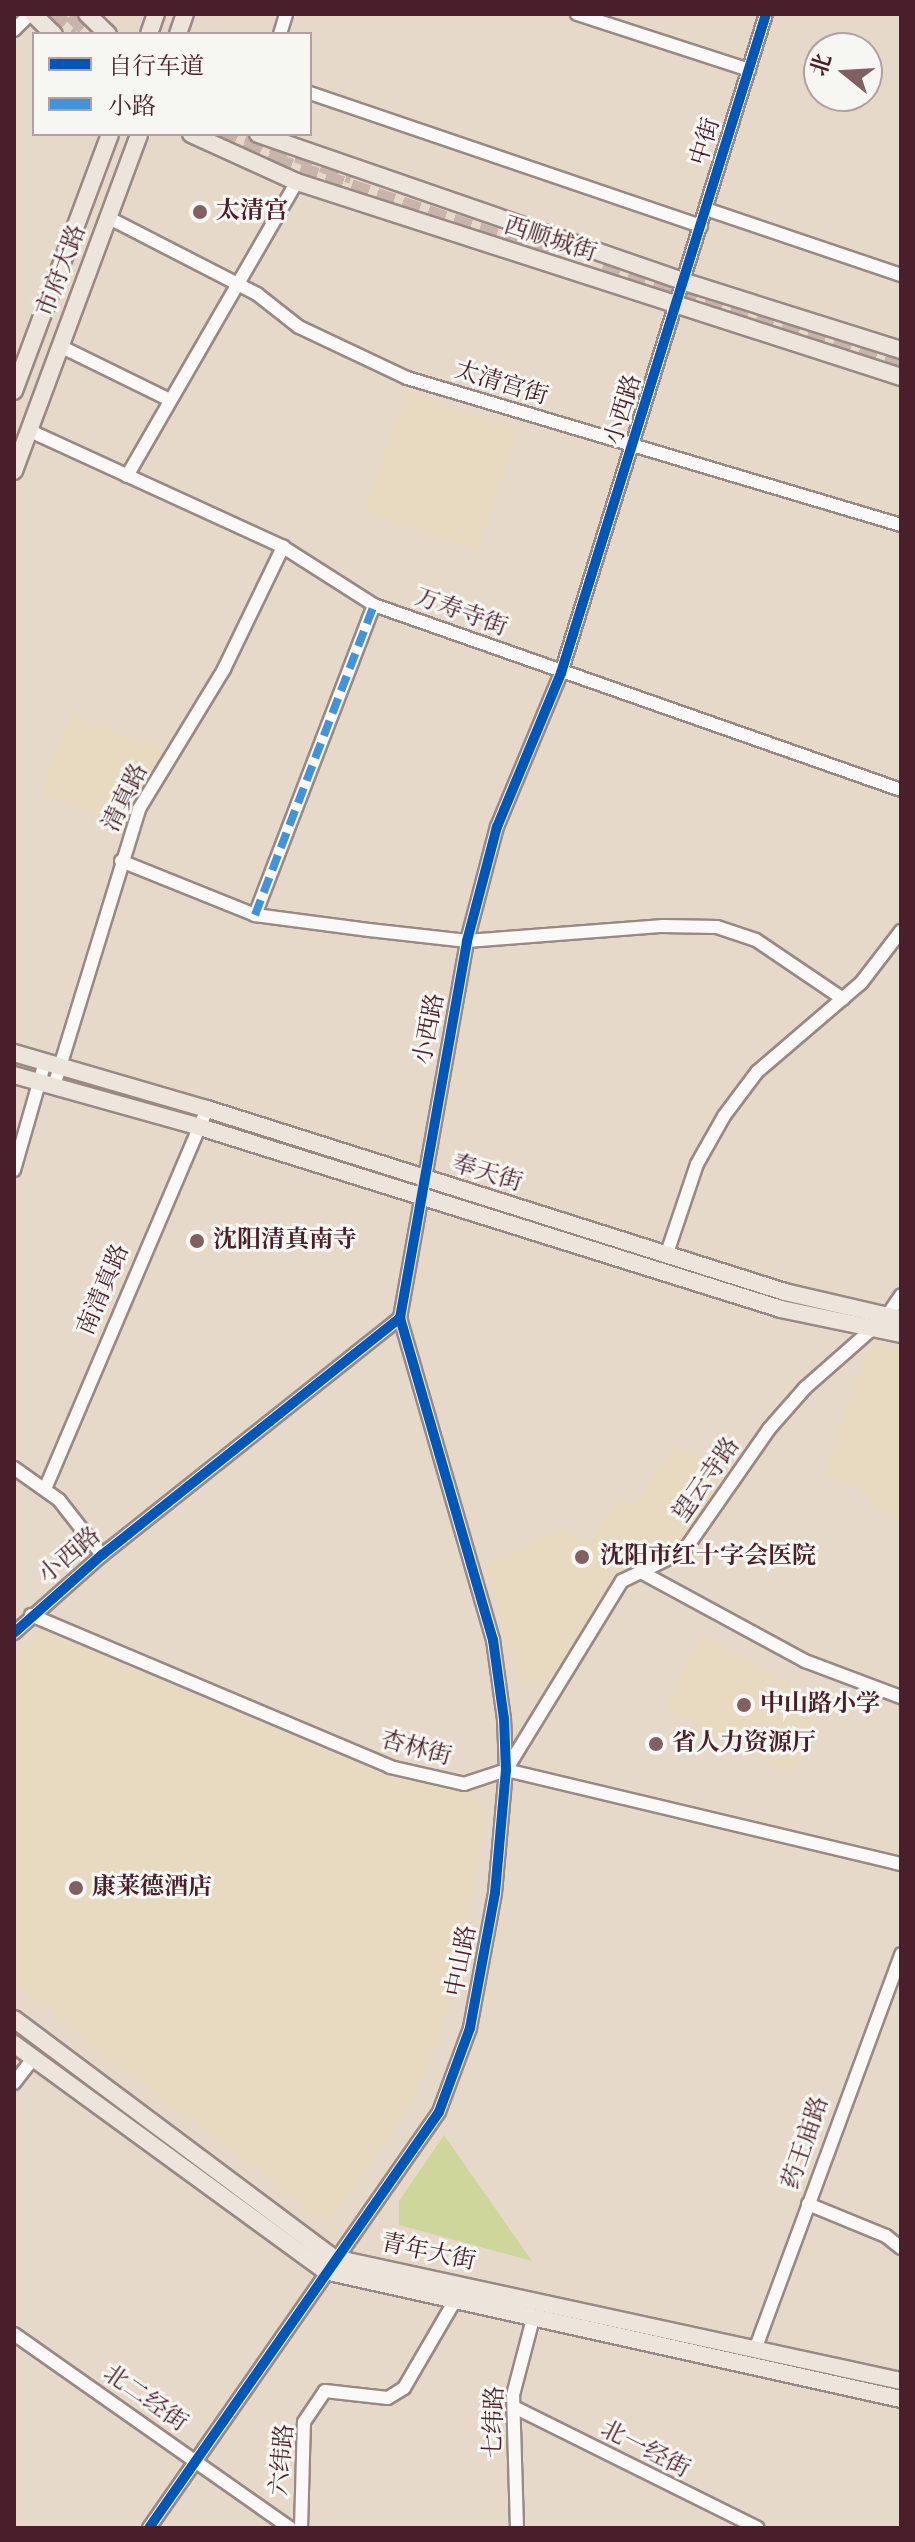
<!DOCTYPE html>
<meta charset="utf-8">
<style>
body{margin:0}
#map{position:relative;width:915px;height:2542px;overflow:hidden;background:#e7d9ca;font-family:"IM FELL DW Pica","Noto Serif SC",serif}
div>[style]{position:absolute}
.built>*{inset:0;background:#e7dac1;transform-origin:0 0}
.green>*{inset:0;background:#cfd69c}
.highway-tunnel>*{height:18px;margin-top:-9px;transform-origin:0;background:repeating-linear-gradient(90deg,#c8b4aa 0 18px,transparent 0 27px)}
.roads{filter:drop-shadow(2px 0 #988984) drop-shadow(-2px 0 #988984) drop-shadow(0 2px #988984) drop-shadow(0 -2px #988984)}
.minor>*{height:12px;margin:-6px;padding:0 6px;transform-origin:6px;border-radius:6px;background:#fbf9f7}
.major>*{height:16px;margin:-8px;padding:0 8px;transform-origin:8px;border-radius:8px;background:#ede4dc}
.quiet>*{height:8px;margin-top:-4px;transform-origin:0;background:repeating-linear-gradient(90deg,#4194d7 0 16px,transparent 0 24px)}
.cycleway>*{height:10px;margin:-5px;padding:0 5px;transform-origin:5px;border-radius:5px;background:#0057b8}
.dots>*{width:22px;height:22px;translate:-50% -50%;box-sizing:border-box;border:4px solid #f6f6f2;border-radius:50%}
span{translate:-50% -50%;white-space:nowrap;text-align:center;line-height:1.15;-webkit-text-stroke:6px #f6f6f2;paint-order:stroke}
.street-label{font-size:24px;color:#4a1f2b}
.poi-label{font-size:24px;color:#4a1f2b;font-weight:700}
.left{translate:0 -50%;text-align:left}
.frame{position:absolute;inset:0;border:16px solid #4a1f2b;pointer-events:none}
.legend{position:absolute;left:32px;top:32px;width:280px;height:104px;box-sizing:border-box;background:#f6f6f2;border:2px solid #b1a0a2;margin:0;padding:10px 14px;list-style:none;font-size:24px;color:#4a1f2b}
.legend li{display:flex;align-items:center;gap:16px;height:40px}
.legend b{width:40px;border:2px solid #b1a0a2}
.north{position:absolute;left:803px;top:32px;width:80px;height:80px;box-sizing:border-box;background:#f6f6f2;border:2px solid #b1a0a2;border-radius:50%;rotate:288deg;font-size:22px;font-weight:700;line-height:32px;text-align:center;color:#4a1f2b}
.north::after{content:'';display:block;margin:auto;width:28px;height:36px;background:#816063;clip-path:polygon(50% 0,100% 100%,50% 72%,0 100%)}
</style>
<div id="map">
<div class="built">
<i style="left:405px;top:391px;width:121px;height:127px;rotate:19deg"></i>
<i style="clip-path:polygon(70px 714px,166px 751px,127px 822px,39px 793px)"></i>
<i style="clip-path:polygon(882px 1344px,901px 1349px,901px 1520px,876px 1509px,856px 1487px,825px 1475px,866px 1349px)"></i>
<i style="clip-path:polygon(674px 1445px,729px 1476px,681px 1548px,625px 1573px,553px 1679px,520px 1682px,485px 1566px,564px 1529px,589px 1540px,618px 1498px,632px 1506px)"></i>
<i style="clip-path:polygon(40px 1629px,344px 1759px,386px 1753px,475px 1794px,487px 1819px,453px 1996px,434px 2053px,410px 2104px,327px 2225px,14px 1985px,14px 1657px)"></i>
<i style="clip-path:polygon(701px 1633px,822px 1702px,794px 1776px,665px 1708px)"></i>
</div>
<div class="green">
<i style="clip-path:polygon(444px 2135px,532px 2261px,399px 2225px,399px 2201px)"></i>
</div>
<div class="highway-tunnel">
<i style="left:50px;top:14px;width:31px;rotate:40deg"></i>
<i style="left:72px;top:14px;width:29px;rotate:44deg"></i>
<i style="left:219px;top:134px;width:62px;rotate:27deg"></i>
<i style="left:274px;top:162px;width:300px;rotate:18.7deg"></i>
<i style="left:247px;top:134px;width:113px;rotate:21.3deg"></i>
<i style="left:601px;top:272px;width:314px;rotate:17.4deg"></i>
</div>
<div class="roads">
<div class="minor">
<i style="left:577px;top:14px;width:181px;rotate:18deg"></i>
<i style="left:14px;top:30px;width:23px;rotate:-45deg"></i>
<i style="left:280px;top:34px;width:21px;rotate:-73deg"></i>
<i style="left:310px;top:93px;width:413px;rotate:18.8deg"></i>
<i style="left:706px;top:209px;width:206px;rotate:18.7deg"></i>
<i style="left:115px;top:221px;width:160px;rotate:27.2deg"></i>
<i style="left:257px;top:294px;width:53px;rotate:38.2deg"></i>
<i style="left:299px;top:327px;width:119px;rotate:25.3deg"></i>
<i style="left:407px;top:378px;width:515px;rotate:16.57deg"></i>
<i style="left:66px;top:349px;width:114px;rotate:26.1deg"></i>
<i style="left:28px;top:430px;width:281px;rotate:24.6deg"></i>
<i style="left:283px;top:547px;width:108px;rotate:32.5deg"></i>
<i style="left:374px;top:605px;width:559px;rotate:19.34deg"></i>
<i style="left:127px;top:476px;width:340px;rotate:-60deg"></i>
<i style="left:121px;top:861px;width:144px;rotate:21.9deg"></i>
<i style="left:255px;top:915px;width:115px;rotate:7.5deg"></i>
<i style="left:369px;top:930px;width:99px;rotate:6.4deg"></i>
<i style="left:467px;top:941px;width:197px;rotate:-4.4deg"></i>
<i style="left:663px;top:926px;width:54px;rotate:1.1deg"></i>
<i style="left:717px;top:927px;width:41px;rotate:18.4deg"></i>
<i style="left:756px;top:940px;width:105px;rotate:34.1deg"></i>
<i style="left:255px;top:915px;width:332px;rotate:-69deg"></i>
<i style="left:54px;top:1086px;width:290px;rotate:-72.9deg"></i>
<i style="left:139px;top:809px;width:164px;rotate:-58.7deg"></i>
<i style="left:224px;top:669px;width:136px;rotate:-64.2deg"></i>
<i style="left:14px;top:1170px;width:112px;rotate:-74deg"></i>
<i style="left:666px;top:1256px;width:97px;rotate:-71.4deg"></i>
<i style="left:697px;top:1164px;width:55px;rotate:-60.6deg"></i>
<i style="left:724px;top:1116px;width:55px;rotate:-53.1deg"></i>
<i style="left:757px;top:1072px;width:137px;rotate:-40.6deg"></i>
<i style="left:861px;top:983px;width:66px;rotate:-52.4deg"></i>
<i style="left:14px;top:1468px;width:55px;rotate:35.4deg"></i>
<i style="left:59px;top:1500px;width:70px;rotate:52deg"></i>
<i style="left:45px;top:1489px;width:413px;rotate:-66.9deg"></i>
<i style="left:641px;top:1572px;width:187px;rotate:28.5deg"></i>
<i style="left:805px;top:1661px;width:103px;rotate:20.6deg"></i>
<i style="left:31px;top:1615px;width:390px;rotate:22.9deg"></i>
<i style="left:390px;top:1767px;width:76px;rotate:12.9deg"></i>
<i style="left:464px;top:1784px;width:44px;rotate:-18.4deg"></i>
<i style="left:506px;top:1770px;width:406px;rotate:13.4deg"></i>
<i style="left:14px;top:1633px;width:118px;rotate:-41.6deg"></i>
<i style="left:102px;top:1555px;width:381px;rotate:-38.5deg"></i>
<i style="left:400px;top:1318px;width:383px;rotate:-79.9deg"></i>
<i style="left:467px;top:941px;width:118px;rotate:-75.3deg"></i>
<i style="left:497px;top:827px;width:167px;rotate:-67.4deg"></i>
<i style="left:561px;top:673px;width:690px;rotate:-72.72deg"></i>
<i style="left:506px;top:1770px;width:222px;rotate:-58.5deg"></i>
<i style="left:622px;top:1581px;width:69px;rotate:-25.8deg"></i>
<i style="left:684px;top:1551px;width:149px;rotate:-55.1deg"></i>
<i style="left:769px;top:1429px;width:55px;rotate:-48.7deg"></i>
<i style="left:805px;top:1388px;width:109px;rotate:-41.3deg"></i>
<i style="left:887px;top:1316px;width:25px;rotate:-56deg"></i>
<i style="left:14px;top:2083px;width:33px;rotate:-52deg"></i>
<i style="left:808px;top:2204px;width:84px;rotate:22.3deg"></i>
<i style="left:886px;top:2236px;width:19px;rotate:39deg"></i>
<i style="left:14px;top:2334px;width:337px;rotate:35.1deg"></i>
<i style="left:756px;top:2347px;width:419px;rotate:-69.7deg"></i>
<i style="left:514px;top:2407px;width:272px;rotate:26.4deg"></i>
<i style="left:149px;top:2528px;width:507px;rotate:-55.12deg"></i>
<i style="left:439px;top:2112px;width:90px;rotate:-69.7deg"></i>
<i style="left:470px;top:2028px;width:137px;rotate:-79.5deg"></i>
<i style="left:495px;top:1893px;width:123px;rotate:-84.9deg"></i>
<i style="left:506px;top:1770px;width:51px;rotate:-92.2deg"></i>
<i style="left:504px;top:1719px;width:80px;rotate:-97.9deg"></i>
<i style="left:493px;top:1640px;width:335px;rotate:-106.1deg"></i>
<i style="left:301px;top:2528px;width:106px;rotate:-88.4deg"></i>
<i style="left:304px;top:2422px;width:37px;rotate:-56deg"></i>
<i style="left:325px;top:2391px;width:63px;rotate:6.3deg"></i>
<i style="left:388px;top:2398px;width:19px;rotate:-32deg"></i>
<i style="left:404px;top:2388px;width:99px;rotate:-59.8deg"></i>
<i style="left:517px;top:2528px;width:133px;rotate:-91.7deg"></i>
<i style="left:513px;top:2395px;width:79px;rotate:-75.3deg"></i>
</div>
<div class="major">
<i style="left:33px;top:14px;width:29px;rotate:44deg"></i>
<i style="left:87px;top:14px;width:29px;rotate:44deg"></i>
<i style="left:149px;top:34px;width:21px;rotate:-71deg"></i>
<i style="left:178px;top:34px;width:21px;rotate:-71deg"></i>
<i style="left:191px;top:134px;width:116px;rotate:24.4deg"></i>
<i style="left:297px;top:182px;width:635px;rotate:17.89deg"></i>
<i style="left:258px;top:134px;width:452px;rotate:19.1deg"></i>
<i style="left:685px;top:282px;width:226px;rotate:17.5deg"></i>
<i style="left:14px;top:391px;width:274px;rotate:-69.5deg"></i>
<i style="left:14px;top:471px;width:359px;rotate:-69.6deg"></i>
<i style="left:14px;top:1053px;width:201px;rotate:16.2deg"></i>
<i style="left:207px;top:1109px;width:606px;rotate:17.57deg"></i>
<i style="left:785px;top:1292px;width:119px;rotate:13.1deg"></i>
<i style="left:14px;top:1075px;width:193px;rotate:15.6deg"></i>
<i style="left:200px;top:1127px;width:609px;rotate:17.39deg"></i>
<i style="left:781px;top:1309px;width:123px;rotate:11.8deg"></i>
<i style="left:14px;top:2019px;width:399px;rotate:36.8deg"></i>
<i style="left:334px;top:2258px;width:580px;rotate:12.24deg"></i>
<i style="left:14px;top:2044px;width:385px;rotate:36.1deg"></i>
<i style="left:325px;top:2271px;width:590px;rotate:12.53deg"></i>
</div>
</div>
<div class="quiet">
<i style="left:255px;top:915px;width:332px;rotate:-69deg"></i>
</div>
<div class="cycleway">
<i style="left:14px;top:1633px;width:118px;rotate:-41.6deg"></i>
<i style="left:102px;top:1555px;width:381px;rotate:-38.5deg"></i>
<i style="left:400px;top:1318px;width:383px;rotate:-79.9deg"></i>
<i style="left:467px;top:941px;width:118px;rotate:-75.3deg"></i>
<i style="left:497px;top:827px;width:167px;rotate:-67.4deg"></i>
<i style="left:561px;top:673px;width:690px;rotate:-72.72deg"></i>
<i style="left:149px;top:2528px;width:507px;rotate:-55.12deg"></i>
<i style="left:439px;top:2112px;width:90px;rotate:-69.7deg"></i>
<i style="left:470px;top:2028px;width:137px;rotate:-79.5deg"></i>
<i style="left:495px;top:1893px;width:123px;rotate:-84.9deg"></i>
<i style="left:506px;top:1770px;width:51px;rotate:-92.2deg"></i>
<i style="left:504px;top:1719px;width:80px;rotate:-97.9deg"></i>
<i style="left:493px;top:1640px;width:335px;rotate:-106.1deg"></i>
</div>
<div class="dots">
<i style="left:200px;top:212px;background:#816063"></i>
<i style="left:197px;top:1241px;background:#816063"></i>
<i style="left:582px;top:1557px;background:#816063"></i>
<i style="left:744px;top:1705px;background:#816063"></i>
<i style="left:656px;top:1744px;background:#816063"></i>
<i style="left:76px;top:1888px;background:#816063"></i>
</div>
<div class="street-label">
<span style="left:706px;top:142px;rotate:-73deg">中街</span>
<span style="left:550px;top:240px;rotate:18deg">西顺城街</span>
<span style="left:62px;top:271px;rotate:-69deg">市府大路</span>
<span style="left:501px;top:384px;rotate:17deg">太清宫街</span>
<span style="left:624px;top:410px;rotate:-73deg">小西路</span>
<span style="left:461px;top:613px;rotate:20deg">万寿寺街</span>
<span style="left:126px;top:798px;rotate:-64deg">清真路</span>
<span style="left:430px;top:1029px;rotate:-79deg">小西路</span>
<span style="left:487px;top:1174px;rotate:17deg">奉天街</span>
<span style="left:104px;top:1290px;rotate:-67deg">南清真路</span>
<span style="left:707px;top:1480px;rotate:-55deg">望云寺路</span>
<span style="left:70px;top:1556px;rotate:-40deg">小西路</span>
<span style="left:416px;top:1749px;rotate:15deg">杏林街</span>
<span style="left:462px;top:1961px;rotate:-79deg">中山路</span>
<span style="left:806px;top:2143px;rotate:-71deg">药王庙路</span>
<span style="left:428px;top:2253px;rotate:12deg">青年大街</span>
<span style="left:145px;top:2399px;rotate:35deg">北二经街</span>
<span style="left:495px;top:2422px;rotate:-88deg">七纬路</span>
<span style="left:645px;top:2450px;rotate:27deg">北一经街</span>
<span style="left:283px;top:2460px;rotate:-85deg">六纬路</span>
</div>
<div class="poi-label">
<span class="left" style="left:216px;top:212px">太清宫</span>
<span class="left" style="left:213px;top:1241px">沈阳清真南寺</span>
<span class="left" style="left:600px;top:1557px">沈阳市红十字会医院</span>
<span class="left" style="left:760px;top:1705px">中山路小学</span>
<span class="left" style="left:672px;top:1744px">省人力资源厅</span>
<span class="left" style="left:92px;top:1888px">康莱德酒店</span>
</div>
<div class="frame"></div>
<ul class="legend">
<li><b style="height:10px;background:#0057b8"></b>自行车道</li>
<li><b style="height:10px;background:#4194d7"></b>小路</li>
</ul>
<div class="north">北</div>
</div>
